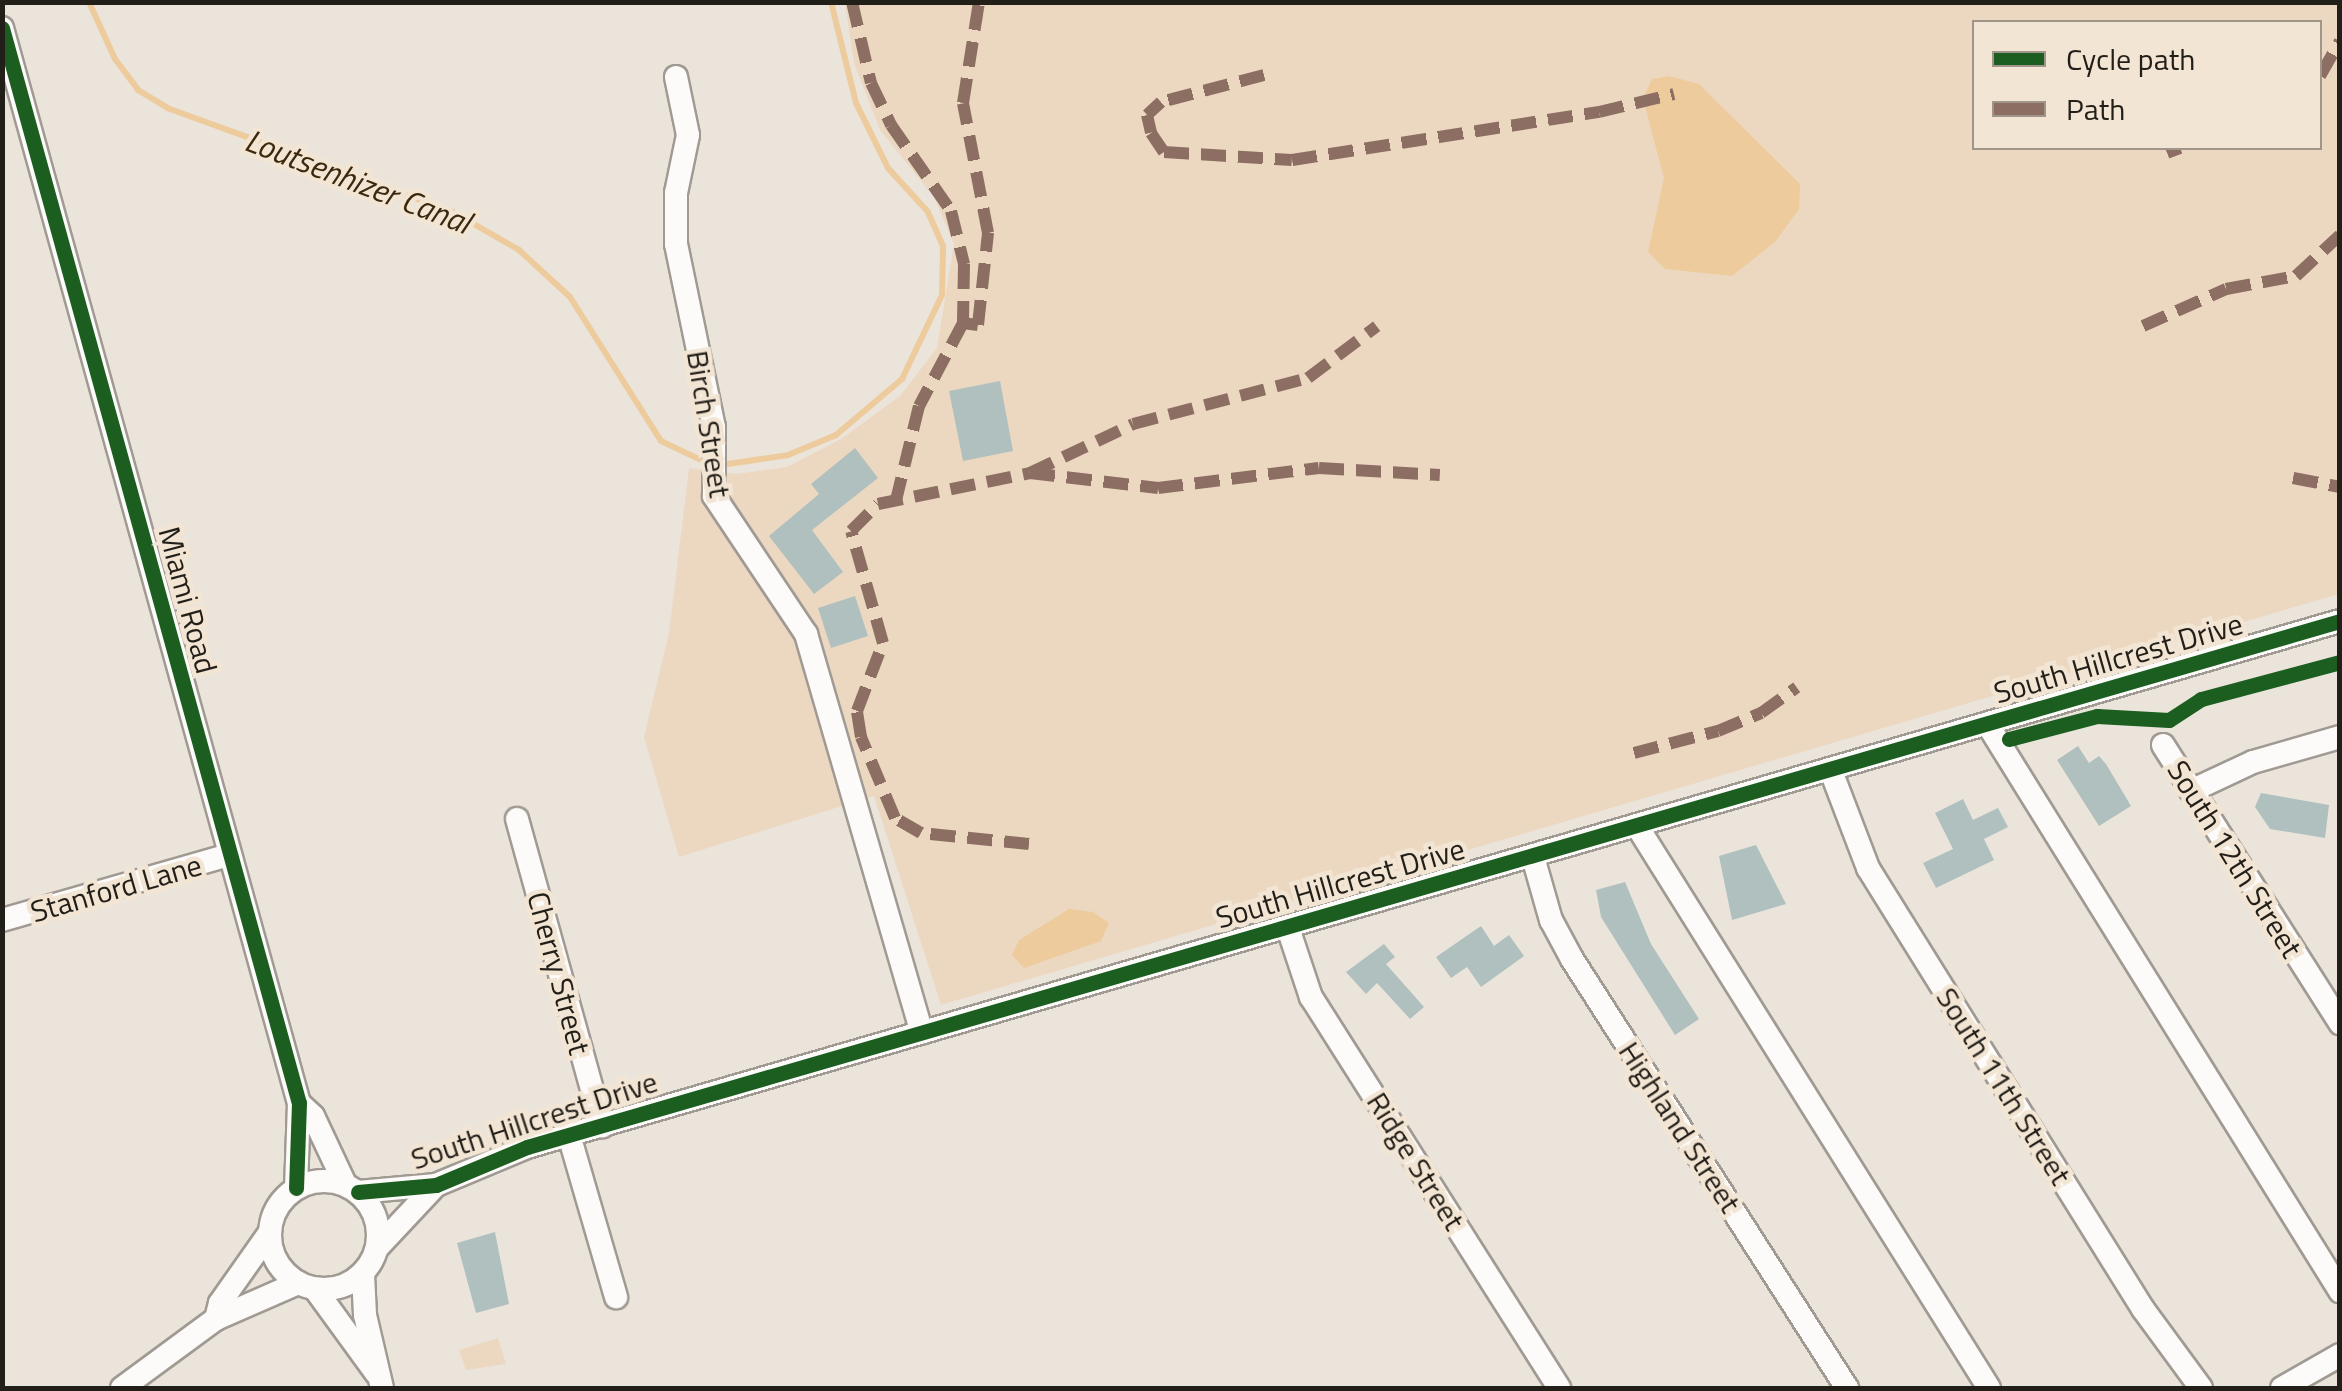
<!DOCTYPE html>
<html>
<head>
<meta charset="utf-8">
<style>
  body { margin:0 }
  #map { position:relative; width:2342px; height:1391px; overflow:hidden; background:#ebe4db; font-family:"Titillium Web",sans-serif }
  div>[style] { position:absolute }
  .green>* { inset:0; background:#ecd8c1 }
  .water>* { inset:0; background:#edcb9d }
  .stream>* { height:6px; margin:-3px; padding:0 3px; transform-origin:3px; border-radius:3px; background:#edcb9d }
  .building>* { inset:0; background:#b0c0be }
  .roads { filter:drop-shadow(2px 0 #a09a93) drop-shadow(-2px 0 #a09a93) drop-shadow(0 2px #a09a93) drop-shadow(0 -2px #a09a93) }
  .minor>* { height:22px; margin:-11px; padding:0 11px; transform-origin:11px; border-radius:11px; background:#fcfbfa }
  .minor>.ring { margin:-11px; padding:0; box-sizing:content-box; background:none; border:22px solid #fcfbfa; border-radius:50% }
  .quiet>* { height:12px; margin-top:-6px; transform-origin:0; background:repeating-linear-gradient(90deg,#8d6e63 0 25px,transparent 0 37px) }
  .cycleway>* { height:15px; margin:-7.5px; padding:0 7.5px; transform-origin:7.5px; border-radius:7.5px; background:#1b5e20 }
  span { translate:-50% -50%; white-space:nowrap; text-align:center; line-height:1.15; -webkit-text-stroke:9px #f2e5d4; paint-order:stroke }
  .street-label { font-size:30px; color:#221e18 }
  .water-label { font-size:32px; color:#3b280d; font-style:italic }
  .frame { position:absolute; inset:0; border:5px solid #221e18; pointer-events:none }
  .legend { position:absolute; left:1972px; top:20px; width:350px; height:130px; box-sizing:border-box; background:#f2e5d4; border:2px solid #9f9589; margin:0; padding:12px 18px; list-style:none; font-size:30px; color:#221e18 }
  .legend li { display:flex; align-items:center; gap:20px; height:50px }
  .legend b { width:50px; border:2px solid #9f9589 }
</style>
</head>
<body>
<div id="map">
  <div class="green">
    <i style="clip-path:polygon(evenodd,845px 3px,2339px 3px,2339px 594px,941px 1005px,874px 796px,679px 857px,644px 737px,669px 633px,689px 468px,736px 474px,787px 467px,841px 439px,900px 396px,937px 348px,954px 244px,934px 197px,880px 130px,854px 63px,845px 3px,1974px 22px,2320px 22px,2320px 148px,1974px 148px,1974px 22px)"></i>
    <i style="clip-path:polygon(498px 1338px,506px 1364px,466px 1370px,459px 1350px)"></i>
  </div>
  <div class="water">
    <i style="clip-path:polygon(1669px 76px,1699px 84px,1800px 184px,1799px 209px,1775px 242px,1732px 276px,1665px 269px,1648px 252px,1664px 178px,1643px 99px,1652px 79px)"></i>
    <i style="clip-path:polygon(1069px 909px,1093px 912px,1109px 923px,1101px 941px,1024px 968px,1012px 955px,1019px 940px)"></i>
  </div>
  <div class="stream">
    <i style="left:89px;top:2px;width:63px;rotate:65.5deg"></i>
    <i style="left:115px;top:59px;width:39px;rotate:53deg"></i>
    <i style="left:138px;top:90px;width:37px;rotate:31deg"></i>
    <i style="left:170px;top:109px;width:301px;rotate:20deg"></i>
    <i style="left:453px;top:212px;width:76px;rotate:29.9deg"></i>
    <i style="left:519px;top:250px;width:69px;rotate:42.7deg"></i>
    <i style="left:570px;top:297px;width:170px;rotate:57.7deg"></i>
    <i style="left:661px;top:441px;width:44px;rotate:25.4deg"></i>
    <i style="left:728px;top:464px;width:61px;rotate:-8.5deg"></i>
    <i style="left:788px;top:455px;width:52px;rotate:-22.6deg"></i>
    <i style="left:836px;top:435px;width:87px;rotate:-40.3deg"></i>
    <i style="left:902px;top:379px;width:93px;rotate:-64.5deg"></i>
    <i style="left:942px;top:295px;width:49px;rotate:-88.8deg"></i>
    <i style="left:943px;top:246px;width:37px;rotate:-114deg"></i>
    <i style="left:928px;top:212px;width:59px;rotate:-132.3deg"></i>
    <i style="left:888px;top:168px;width:72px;rotate:-116.2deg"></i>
    <i style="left:856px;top:103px;width:104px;rotate:-103.9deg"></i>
  </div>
  <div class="building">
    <i style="clip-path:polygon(1000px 381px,1013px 451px,963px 461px,949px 391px)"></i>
    <i style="clip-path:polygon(855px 448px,878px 478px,812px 530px,843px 572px,814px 594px,769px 536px,819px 494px,811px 484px)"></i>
    <i style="clip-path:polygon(855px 596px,868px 636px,831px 648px,818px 608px)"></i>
    <i style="clip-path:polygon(2078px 746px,2089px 763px,2099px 756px,2106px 764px,2131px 806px,2099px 826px,2057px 760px)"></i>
    <i style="clip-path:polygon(2261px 793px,2329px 805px,2325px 838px,2270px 829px,2255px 807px)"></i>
    <i style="clip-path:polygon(1963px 799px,1973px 820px,1998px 808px,2008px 827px,1984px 839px,1994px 860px,1936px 888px,1923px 863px,1953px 849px,1935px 813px)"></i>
    <i style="clip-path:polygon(1756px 845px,1786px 904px,1732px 920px,1719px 856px)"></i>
    <i style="clip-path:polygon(1625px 882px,1651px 944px,1699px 1019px,1675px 1035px,1601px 917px,1596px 890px)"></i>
    <i style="clip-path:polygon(1481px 926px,1494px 946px,1509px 935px,1524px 956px,1481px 987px,1467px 967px,1451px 978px,1436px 957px)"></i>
    <i style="clip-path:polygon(1384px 944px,1395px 957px,1386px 964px,1424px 1007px,1410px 1019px,1377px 983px,1366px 994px,1346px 972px)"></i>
    <i style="clip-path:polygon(495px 1232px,509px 1304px,476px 1313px,457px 1243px)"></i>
  </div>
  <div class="roads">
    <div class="minor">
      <i style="left:2px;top:28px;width:1115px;rotate:74.56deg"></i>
      <i style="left:299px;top:1103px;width:85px;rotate:92deg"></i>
      <i style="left:676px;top:77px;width:59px;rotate:78.3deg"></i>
      <i style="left:688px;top:135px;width:59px;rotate:101.7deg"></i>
      <i style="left:676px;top:193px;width:51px;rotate:90deg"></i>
      <i style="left:676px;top:244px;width:187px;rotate:78.3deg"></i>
      <i style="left:714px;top:427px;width:69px;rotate:90deg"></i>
      <i style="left:714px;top:496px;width:166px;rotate:56.3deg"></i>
      <i style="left:806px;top:634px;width:415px;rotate:73.8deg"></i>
      <i style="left:1988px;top:725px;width:667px;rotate:58.12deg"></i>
      <i style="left:2163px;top:745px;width:330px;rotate:57.5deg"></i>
      <i style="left:1831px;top:771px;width:104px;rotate:69.1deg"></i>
      <i style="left:1868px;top:868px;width:520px;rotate:58.05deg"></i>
      <i style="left:2143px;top:1309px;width:98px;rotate:53.7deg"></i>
      <i style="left:2191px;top:791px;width:68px;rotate:-25.1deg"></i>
      <i style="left:2253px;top:762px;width:91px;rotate:-16deg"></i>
      <i style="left:517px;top:819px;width:319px;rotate:74.5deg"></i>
      <i style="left:1637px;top:826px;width:663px;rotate:57.94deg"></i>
      <i style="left:1533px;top:857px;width:66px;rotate:74.1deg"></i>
      <i style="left:1551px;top:920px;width:44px;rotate:61.7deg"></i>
      <i style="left:1572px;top:959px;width:510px;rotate:57.34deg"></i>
      <i style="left:2px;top:920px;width:236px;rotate:-16deg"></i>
      <i style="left:1288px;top:928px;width:73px;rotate:71.6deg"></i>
      <i style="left:1311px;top:997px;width:463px;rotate:57.6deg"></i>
      <i style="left:299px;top:1103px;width:19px;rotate:43deg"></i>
      <i style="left:313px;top:1116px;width:75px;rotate:64.8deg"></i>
      <i style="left:569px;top:1135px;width:169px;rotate:73.8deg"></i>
      <i class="ring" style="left:270px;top:1181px;width:86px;height:86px"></i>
      <i style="left:358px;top:1192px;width:78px;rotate:-5.1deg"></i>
      <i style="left:436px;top:1185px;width:99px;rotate:-22.7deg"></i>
      <i style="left:527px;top:1147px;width:1888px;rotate:-16.18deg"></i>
      <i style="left:377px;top:1248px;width:86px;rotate:-46.9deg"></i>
      <i style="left:363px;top:1274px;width:41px;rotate:87.2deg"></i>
      <i style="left:365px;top:1315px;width:75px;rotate:76.9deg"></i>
      <i style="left:315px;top:1289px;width:104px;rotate:54deg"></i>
      <i style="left:216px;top:1319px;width:16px;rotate:-76deg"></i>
      <i style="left:220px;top:1303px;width:87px;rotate:-54.8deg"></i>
      <i style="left:122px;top:1388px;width:117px;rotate:-36.3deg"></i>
      <i style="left:216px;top:1319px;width:90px;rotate:-23.7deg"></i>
      <i style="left:2282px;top:1388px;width:67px;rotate:-29.6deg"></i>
    </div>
  </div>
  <div class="quiet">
    <i style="left:852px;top:2px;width:83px;rotate:76.8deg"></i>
    <i style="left:871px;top:83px;width:47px;rotate:64.5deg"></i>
    <i style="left:891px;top:125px;width:105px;rotate:55.1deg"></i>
    <i style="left:951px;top:211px;width:55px;rotate:76.2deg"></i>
    <i style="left:964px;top:264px;width:59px;rotate:91deg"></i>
    <i style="left:963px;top:323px;width:94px;rotate:117.9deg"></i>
    <i style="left:919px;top:406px;width:97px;rotate:103.7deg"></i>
    <i style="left:1264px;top:75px;width:106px;rotate:165.3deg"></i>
    <i style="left:1161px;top:102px;width:19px;rotate:137deg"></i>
    <i style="left:1147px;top:115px;width:18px;rotate:77deg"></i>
    <i style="left:1151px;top:133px;width:23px;rotate:56deg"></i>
    <i style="left:1164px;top:152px;width:128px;rotate:3.6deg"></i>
    <i style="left:1292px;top:160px;width:311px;rotate:-8.9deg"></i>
    <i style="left:1599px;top:112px;width:77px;rotate:-13.5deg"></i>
    <i style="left:2320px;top:76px;width:40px;rotate:-60.3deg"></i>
    <i style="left:2167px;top:153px;width:14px;rotate:-21deg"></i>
    <i style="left:963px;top:323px;width:15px;rotate:8deg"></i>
    <i style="left:978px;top:325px;width:93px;rotate:-83.8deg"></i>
    <i style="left:988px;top:233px;width:132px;rotate:-100.9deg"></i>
    <i style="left:963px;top:103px;width:102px;rotate:-81deg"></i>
    <i style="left:2143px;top:326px;width:91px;rotate:-24deg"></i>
    <i style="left:2226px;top:289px;width:71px;rotate:-10.5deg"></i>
    <i style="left:2296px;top:276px;width:60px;rotate:-43deg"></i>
    <i style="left:1030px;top:473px;width:129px;rotate:6.7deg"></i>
    <i style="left:1158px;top:488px;width:162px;rotate:-7.1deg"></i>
    <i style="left:1319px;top:468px;width:121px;rotate:3.3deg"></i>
    <i style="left:2293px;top:478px;width:48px;rotate:10.8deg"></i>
    <i style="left:1634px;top:753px;width:87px;rotate:-14.7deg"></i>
    <i style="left:1718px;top:731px;width:47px;rotate:-22.7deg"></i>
    <i style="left:1761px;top:713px;width:44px;rotate:-35.8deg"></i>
    <i style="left:1029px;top:844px;width:109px;rotate:-174.2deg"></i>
    <i style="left:921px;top:833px;width:30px;rotate:-150deg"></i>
    <i style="left:895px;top:818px;width:88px;rotate:-112.8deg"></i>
    <i style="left:861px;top:737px;width:26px;rotate:-99deg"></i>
    <i style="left:857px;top:711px;width:73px;rotate:-69.1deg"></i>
    <i style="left:883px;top:643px;width:116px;rotate:-105.9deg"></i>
    <i style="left:851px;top:531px;width:38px;rotate:-45deg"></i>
    <i style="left:878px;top:504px;width:155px;rotate:-11.5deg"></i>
    <i style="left:1030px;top:473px;width:114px;rotate:-25.4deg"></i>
    <i style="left:1133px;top:424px;width:181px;rotate:-14.7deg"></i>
    <i style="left:1308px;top:378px;width:86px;rotate:-37deg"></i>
  </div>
  <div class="cycleway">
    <i style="left:2px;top:28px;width:1115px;rotate:74.56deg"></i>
    <i style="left:299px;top:1103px;width:85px;rotate:92deg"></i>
    <i style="left:2009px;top:739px;width:91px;rotate:-14.6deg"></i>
    <i style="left:2097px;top:716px;width:72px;rotate:3.2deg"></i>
    <i style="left:2169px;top:720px;width:38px;rotate:-33deg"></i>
    <i style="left:2201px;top:699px;width:144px;rotate:-14.9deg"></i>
    <i style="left:358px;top:1192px;width:78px;rotate:-5.1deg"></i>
    <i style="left:436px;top:1185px;width:99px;rotate:-22.7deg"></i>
    <i style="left:527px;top:1147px;width:1888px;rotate:-16.18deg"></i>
  </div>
  <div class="street-label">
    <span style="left:709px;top:424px;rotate:81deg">Birch Street</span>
    <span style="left:188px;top:600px;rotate:75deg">Miami Road</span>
    <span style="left:2118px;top:658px;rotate:-16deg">South Hillcrest Drive</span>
    <span style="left:2235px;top:859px;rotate:58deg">South 12th Street</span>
    <span style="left:1340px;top:883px;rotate:-16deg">South Hillcrest Drive</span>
    <span style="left:116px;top:888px;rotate:-16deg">Stanford Lane</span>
    <span style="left:559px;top:973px;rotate:75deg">Cherry Street</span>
    <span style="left:2004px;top:1086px;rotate:58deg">South 11th Street</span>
    <span style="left:534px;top:1120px;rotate:-18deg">South Hillcrest Drive</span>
    <span style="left:1680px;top:1127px;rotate:57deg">Highland Street</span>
    <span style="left:1416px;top:1161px;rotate:58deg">Ridge Street</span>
  </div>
  <div class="water-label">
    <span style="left:358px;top:181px;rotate:21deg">Loutsenhizer Canal</span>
  </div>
  <div class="frame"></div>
  <ul class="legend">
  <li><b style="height:12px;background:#1b5e20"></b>Cycle path</li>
  <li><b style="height:12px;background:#8d6e63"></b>Path</li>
  </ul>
</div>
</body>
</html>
